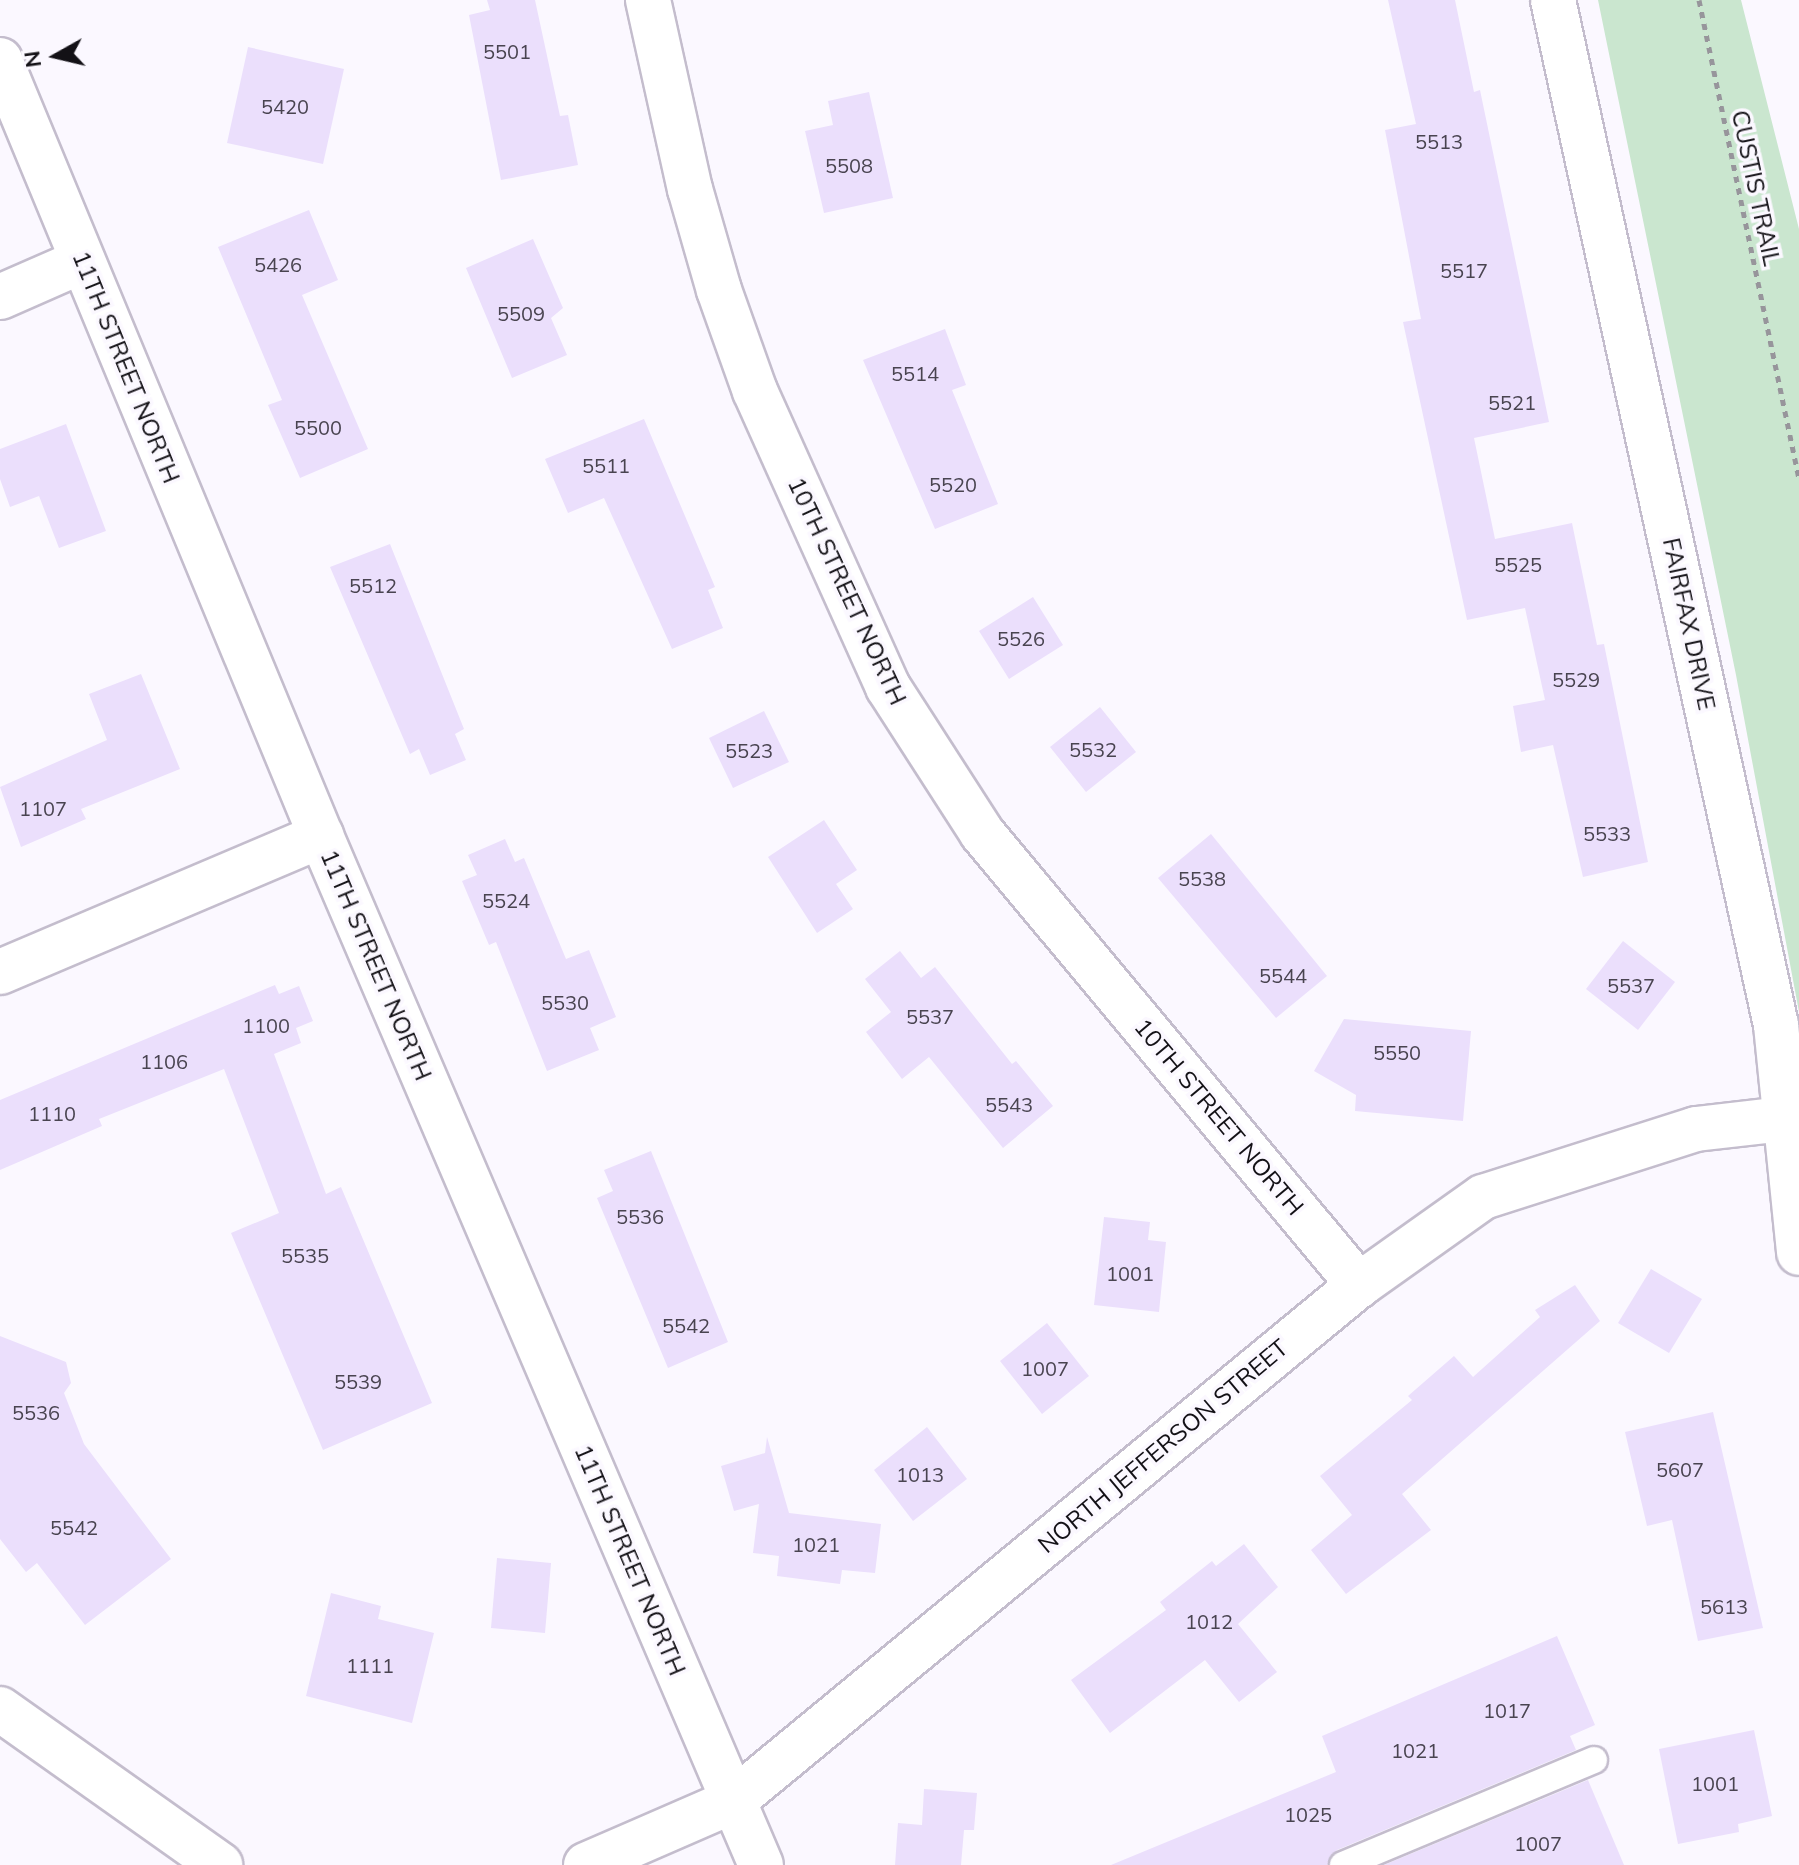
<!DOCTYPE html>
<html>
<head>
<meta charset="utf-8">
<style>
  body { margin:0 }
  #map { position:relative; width:1799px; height:1865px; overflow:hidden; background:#fbf8ff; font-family:Mulish,sans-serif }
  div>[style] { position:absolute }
  .green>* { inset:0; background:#cae6cf }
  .building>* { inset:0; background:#ebdffc }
  .path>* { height:5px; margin-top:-2.5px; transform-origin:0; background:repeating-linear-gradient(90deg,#97959b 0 6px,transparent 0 12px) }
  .roads { filter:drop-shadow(2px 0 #c4bdcd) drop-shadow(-2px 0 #c4bdcd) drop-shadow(0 2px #c4bdcd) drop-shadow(0 -2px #c4bdcd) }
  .service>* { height:26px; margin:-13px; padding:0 13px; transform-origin:13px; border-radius:13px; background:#fff }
  .minor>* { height:44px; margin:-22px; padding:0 22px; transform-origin:22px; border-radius:22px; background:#fff }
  span { translate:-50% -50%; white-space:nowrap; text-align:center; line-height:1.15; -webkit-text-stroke:7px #fbf8ff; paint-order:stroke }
  .number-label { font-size:20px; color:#494450 }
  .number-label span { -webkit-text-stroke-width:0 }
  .street-label { font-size:24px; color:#131116 }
  .north { position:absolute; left:16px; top:16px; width:80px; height:80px; -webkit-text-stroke:6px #fbf8ff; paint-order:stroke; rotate:262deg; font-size:22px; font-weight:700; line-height:32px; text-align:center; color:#131116 }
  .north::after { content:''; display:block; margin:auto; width:28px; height:36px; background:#131116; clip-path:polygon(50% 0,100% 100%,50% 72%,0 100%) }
</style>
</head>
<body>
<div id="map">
  <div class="green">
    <i style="clip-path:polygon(1598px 0,1741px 0,1799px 229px,1799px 1012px,1736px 675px)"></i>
  </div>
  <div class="building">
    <i style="clip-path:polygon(487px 0,535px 0,560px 116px,568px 115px,578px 165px,501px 180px,469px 15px,490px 10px)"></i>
    <i style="clip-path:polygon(1388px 0,1455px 0,1474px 92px,1480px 90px,1549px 422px,1474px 438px,1495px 539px,1572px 523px,1597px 645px,1604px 644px,1648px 862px,1583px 877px,1553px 745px,1521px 752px,1513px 706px,1545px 700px,1525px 608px,1467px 620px,1403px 322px,1421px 319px,1385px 130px,1416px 124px)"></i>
    <i style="clip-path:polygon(248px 47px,344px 69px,323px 164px,227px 143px)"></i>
    <i style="clip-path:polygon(869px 92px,893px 198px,824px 213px,805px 131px,833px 125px,828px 101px)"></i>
    <i style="clip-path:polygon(309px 210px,338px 280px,302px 295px,368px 449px,300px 478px,268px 405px,282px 400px,218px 247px)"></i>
    <i style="clip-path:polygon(533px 239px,563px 308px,551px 318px,567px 355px,512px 378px,466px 268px)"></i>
    <i style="clip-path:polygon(945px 329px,966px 385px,952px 390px,998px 504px,935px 529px,863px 360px)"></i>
    <i style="clip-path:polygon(644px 419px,715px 587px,708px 590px,723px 628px,672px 649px,604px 498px,568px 513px,545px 459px)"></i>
    <i style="clip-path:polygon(66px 424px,106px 531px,59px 548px,39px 496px,10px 507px,0 479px,0 449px)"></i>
    <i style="clip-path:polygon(390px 544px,464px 729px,455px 734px,466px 760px,430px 775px,419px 749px,410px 754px,330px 567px)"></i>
    <i style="clip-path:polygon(1033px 597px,1063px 645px,1009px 679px,979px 631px)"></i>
    <i style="clip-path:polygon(141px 674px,180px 769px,81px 809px,86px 819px,21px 847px,0 787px,107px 740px,89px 694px)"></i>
    <i style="clip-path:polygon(1100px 707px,1136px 752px,1086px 792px,1050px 747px)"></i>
    <i style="clip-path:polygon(764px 711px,789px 762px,733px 788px,709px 738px)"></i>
    <i style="clip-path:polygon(824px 820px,857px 870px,836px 884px,853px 909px,817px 933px,768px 857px)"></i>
    <i style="clip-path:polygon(1211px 834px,1327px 976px,1276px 1018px,1158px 878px)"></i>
    <i style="clip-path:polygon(505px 839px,515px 862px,524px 858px,566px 959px,589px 950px,616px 1017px,590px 1028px,599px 1050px,547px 1071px,496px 942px,489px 945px,462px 881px,477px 875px,468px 855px)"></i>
    <i style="clip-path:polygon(1623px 941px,1675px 982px,1638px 1030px,1586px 989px)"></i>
    <i style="clip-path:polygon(900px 951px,921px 978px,935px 967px,1012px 1064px,1016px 1061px,1053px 1106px,1003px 1148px,929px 1057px,902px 1079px,866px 1032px,891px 1012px,865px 979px)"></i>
    <i style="clip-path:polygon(275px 985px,279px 994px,299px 986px,313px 1021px,296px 1028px,301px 1043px,274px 1054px,326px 1194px,341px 1187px,432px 1403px,323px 1450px,231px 1233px,279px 1213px,224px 1069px,99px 1119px,102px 1126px,0 1170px,0 1100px)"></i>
    <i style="clip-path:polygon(1344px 1019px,1471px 1031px,1463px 1121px,1355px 1111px,1356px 1095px,1314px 1071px)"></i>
    <i style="clip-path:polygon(651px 1151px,728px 1342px,668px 1368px,597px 1198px,613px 1191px,604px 1170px)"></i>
    <i style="clip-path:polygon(1104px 1217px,1150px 1222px,1148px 1240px,1166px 1242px,1159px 1312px,1094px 1305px)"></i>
    <i style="clip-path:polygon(1651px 1269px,1702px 1299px,1669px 1353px,1618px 1323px)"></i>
    <i style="clip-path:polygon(1575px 1285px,1600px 1321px,1402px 1494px,1431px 1530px,1346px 1594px,1311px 1550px,1352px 1515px,1320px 1476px,1412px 1400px,1408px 1396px,1454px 1356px,1473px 1377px,1540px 1317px,1535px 1310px)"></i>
    <i style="clip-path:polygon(1047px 1323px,1089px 1376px,1042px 1414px,1000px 1361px)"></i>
    <i style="clip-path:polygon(0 1336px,66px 1362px,71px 1383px,64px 1393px,84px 1444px,171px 1559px,85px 1625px,37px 1563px,26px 1572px,0 1539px)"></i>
    <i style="clip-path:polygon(1713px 1412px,1763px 1628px,1698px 1641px,1672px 1520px,1647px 1526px,1625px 1432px)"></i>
    <i style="clip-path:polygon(927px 1427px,967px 1479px,913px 1521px,874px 1470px)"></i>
    <i style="clip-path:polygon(767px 1437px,789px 1513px,881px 1524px,875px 1573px,842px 1570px,840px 1584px,777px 1576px,779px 1556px,753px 1553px,759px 1504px,734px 1511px,721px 1466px,765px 1453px)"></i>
    <i style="clip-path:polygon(1244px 1544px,1278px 1587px,1238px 1624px,1277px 1672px,1239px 1702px,1205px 1660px,1110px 1733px,1071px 1680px,1166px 1610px,1160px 1602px,1212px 1561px,1216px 1566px)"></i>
    <i style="clip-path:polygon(497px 1558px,551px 1563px,545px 1633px,491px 1628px)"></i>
    <i style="clip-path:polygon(331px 1593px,381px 1606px,378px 1619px,434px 1633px,412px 1723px,306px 1696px)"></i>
    <i style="clip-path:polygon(1557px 1636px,1595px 1725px,1570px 1736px,1576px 1750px,1337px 1850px,1327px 1865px,1111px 1865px,1336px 1772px,1322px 1736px)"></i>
    <i style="clip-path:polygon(1754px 1730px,1772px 1816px,1738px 1824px,1739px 1832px,1678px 1844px,1659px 1749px)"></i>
    <i style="clip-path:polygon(1588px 1780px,1624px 1865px,1384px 1865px)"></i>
    <i style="clip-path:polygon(924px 1789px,977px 1793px,974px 1830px,964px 1830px,961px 1865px,895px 1865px,898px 1823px,922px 1825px)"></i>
  </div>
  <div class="path">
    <i style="left:1699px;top:0;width:487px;rotate:78.2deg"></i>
  </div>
  <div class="roads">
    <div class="service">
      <i style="left:1343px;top:1865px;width:272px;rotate:-22.7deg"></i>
    </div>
    <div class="minor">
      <i style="left:648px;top:0;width:194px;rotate:77.5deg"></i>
      <i style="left:690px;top:189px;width:105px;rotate:74deg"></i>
      <i style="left:719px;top:290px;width:107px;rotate:70.4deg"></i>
      <i style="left:755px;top:391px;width:325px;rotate:65.8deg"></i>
      <i style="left:888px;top:687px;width:174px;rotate:57.2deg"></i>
      <i style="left:982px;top:833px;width:589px;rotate:50.17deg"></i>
      <i style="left:1553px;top:0;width:1049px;rotate:77.73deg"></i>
      <i style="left:1776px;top:1025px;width:229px;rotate:84.2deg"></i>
      <i style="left:0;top:60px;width:840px;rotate:67.53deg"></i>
      <i style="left:321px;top:836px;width:1119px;rotate:66.85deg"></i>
      <i style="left:0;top:297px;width:90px;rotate:-23.7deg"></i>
      <i style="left:0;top:972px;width:349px;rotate:-23deg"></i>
      <i style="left:0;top:1709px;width:270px;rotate:35.3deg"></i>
      <i style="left:586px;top:1865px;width:160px;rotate:-23.5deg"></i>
      <i style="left:733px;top:1801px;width:811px;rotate:-39.5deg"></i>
      <i style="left:1359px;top:1285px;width:152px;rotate:-35.4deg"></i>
      <i style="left:1483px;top:1197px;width:224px;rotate:-17.7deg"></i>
      <i style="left:1696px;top:1129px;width:89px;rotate:-6.5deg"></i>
    </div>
  </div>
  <div class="number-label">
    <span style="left:507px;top:51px">5501</span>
    <span style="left:285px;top:106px">5420</span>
    <span style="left:1439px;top:141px">5513</span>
    <span style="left:849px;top:165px">5508</span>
    <span style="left:278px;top:264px">5426</span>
    <span style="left:1464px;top:270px">5517</span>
    <span style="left:521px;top:313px">5509</span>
    <span style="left:915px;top:373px">5514</span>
    <span style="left:1512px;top:402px">5521</span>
    <span style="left:318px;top:427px">5500</span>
    <span style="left:606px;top:465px">5511</span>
    <span style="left:953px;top:484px">5520</span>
    <span style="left:1518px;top:564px">5525</span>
    <span style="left:373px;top:585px">5512</span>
    <span style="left:1021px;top:638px">5526</span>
    <span style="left:1576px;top:679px">5529</span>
    <span style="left:1093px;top:749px">5532</span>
    <span style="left:749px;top:750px">5523</span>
    <span style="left:43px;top:808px">1107</span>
    <span style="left:1607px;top:833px">5533</span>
    <span style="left:1202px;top:878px">5538</span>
    <span style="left:506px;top:900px">5524</span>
    <span style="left:1283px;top:975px">5544</span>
    <span style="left:1631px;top:985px">5537</span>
    <span style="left:565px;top:1002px">5530</span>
    <span style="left:930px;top:1016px">5537</span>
    <span style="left:266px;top:1025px">1100</span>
    <span style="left:1397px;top:1052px">5550</span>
    <span style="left:164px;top:1061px">1106</span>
    <span style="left:1009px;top:1104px">5543</span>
    <span style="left:52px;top:1113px">1110</span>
    <span style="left:640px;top:1216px">5536</span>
    <span style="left:305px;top:1255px">5535</span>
    <span style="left:1130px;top:1273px">1001</span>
    <span style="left:686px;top:1325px">5542</span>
    <span style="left:1045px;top:1368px">1007</span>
    <span style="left:358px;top:1381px">5539</span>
    <span style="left:36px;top:1412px">5536</span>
    <span style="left:1680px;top:1469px">5607</span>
    <span style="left:920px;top:1474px">1013</span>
    <span style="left:74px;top:1527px">5542</span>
    <span style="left:816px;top:1544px">1021</span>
    <span style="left:1724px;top:1606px">5613</span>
    <span style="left:1209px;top:1621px">1012</span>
    <span style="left:370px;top:1665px">1111</span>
    <span style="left:1507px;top:1710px">1017</span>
    <span style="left:1415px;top:1750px">1021</span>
    <span style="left:1715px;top:1783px">1001</span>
    <span style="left:1308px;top:1814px">1025</span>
    <span style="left:1538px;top:1843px">1007</span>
  </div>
  <div class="street-label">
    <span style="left:1756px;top:188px;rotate:78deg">CUSTIS TRAIL</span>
    <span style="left:126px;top:367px;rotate:68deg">11TH STREET NORTH</span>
    <span style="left:847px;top:591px;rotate:65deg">10TH STREET NORTH</span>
    <span style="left:1689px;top:624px;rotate:78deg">FAIRFAX DRIVE</span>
    <span style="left:376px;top:965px;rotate:67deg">11TH STREET NORTH</span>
    <span style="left:1219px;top:1117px;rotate:50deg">10TH STREET NORTH</span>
    <span style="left:1163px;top:1446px;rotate:-40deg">NORTH JEFFERSON STREET</span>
    <span style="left:630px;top:1560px;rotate:67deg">11TH STREET NORTH</span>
  </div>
  <div class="north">N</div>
</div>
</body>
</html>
